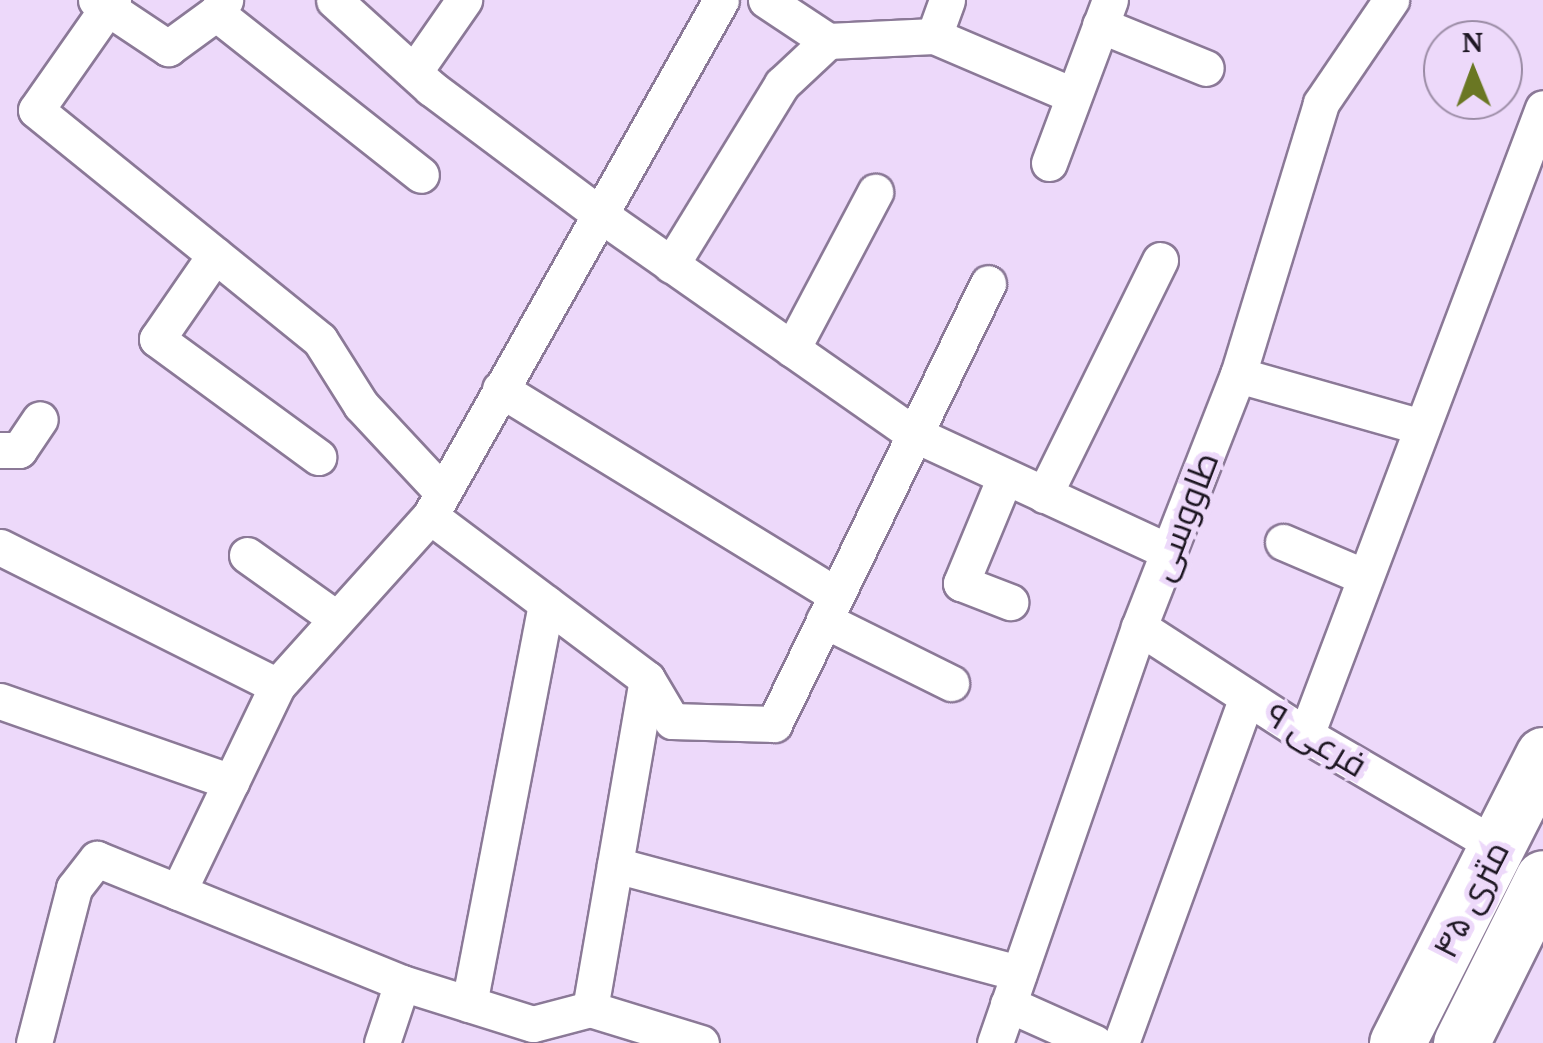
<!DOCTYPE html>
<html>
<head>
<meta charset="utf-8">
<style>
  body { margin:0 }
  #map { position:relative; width:1543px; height:1043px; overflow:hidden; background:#edd9fa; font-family:"PT Serif",Cairo,serif }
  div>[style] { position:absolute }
  .roads { filter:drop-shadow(2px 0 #8b7997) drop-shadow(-2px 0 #8b7997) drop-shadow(0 2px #8b7997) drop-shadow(0 -2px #8b7997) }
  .street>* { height:35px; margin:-17.5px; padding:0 17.5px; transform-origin:17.5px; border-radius:17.5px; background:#fff }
  .primary>* { height:55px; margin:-27.5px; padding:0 27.5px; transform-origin:27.5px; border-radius:27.5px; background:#fff }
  span { translate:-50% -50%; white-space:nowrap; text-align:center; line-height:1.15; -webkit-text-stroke:10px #edd9fa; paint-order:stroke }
  .street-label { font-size:35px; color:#1e1723 }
  .north { position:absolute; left:1423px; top:20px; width:100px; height:100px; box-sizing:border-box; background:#edd9fa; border:2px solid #9a8ba4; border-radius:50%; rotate:359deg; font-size:28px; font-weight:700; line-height:40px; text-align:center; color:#1e1723 }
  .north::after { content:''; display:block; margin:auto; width:35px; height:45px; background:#6a7723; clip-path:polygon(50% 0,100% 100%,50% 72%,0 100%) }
</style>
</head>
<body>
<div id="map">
  <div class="roads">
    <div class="street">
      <i style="left:96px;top:0;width:87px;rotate:33.7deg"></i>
      <i style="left:168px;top:48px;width:59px;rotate:-36.1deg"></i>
      <i style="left:216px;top:13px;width:16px;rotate:-55deg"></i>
      <i style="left:113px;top:0;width:134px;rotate:125deg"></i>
      <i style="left:36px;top:110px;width:365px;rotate:39deg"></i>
      <i style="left:320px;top:340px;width:77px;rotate:57.8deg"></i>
      <i style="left:361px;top:405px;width:120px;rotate:47deg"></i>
      <i style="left:334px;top:0;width:131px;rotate:42.2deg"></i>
      <i style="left:431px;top:88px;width:209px;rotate:36.8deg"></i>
      <i style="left:598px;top:213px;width:386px;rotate:35deg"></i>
      <i style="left:914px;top:434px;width:281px;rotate:24.8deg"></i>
      <i style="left:766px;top:0;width:74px;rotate:33.5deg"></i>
      <i style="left:828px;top:41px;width:106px;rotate:-2.7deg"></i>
      <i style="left:934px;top:36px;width:150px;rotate:23.1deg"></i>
      <i style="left:216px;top:13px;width:261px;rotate:38.3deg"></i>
      <i style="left:1100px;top:25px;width:114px;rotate:22.1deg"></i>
      <i style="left:934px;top:36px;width:38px;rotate:-70deg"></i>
      <i style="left:414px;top:72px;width:88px;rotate:-55.2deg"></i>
      <i style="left:1049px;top:163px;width:174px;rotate:-69.5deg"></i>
      <i style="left:215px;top:255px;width:102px;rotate:124.6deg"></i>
      <i style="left:157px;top:339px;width:200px;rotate:36.2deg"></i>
      <i style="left:671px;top:265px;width:212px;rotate:-58.5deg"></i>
      <i style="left:782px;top:84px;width:63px;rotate:-43.1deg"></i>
      <i style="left:792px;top:349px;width:178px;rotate:-62.1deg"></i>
      <i style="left:1238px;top:375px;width:191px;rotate:15.8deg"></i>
      <i style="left:500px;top:389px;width:394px;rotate:31.5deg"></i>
      <i style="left:0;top:450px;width:19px"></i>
      <i style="left:19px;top:450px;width:37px;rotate:-56deg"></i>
      <i style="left:1005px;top:477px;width:115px;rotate:112.5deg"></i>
      <i style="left:961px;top:583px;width:53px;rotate:21.2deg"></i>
      <i style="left:1044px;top:495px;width:262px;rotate:-63.7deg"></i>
      <i style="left:430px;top:516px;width:271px;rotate:36.9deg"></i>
      <i style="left:647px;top:679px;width:335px;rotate:99.8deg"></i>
      <i style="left:1283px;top:542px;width:89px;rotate:23.1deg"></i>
      <i style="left:0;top:547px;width:310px;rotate:26.6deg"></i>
      <i style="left:247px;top:555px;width:110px;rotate:35.4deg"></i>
      <i style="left:824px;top:620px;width:142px;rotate:26.4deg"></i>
      <i style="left:1139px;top:627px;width:199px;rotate:32.9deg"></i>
      <i style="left:1306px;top:735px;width:221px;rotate:30.2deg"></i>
      <i style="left:647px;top:679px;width:49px;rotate:59.2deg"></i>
      <i style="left:672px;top:721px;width:102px;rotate:1.7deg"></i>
      <i style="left:774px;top:724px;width:490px;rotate:-64.1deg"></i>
      <i style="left:0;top:701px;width:245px;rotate:19.3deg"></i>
      <i style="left:1306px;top:735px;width:670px;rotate:-69.29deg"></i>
      <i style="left:615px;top:865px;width:418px;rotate:15deg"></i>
      <i style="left:178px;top:892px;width:229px;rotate:-64.3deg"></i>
      <i style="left:277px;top:686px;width:229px;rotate:-48deg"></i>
      <i style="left:430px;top:516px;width:592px;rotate:-60.58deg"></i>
      <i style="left:469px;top:1004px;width:408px;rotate:-79.1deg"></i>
      <i style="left:1008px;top:1004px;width:95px;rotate:24.1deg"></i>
      <i style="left:34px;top:1043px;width:160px;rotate:-75.5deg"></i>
      <i style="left:74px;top:888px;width:37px;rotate:-52deg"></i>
      <i style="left:97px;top:859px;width:329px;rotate:22.1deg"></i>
      <i style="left:402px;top:983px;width:137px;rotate:17.4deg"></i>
      <i style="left:533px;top:1024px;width:59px;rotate:-14.7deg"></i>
      <i style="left:590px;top:1009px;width:116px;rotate:17deg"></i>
      <i style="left:382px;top:1043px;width:63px;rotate:-71.6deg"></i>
      <i style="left:995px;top:1043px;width:440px;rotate:-70.9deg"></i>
      <i style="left:1139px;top:627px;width:271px;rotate:-68.6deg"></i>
      <i style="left:1238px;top:375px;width:284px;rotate:-73deg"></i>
      <i style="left:1321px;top:103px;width:125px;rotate:-55.8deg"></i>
      <i style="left:1121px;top:1043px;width:368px;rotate:-70deg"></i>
    </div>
    <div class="primary">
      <i style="left:1397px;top:1043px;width:323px;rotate:-63.1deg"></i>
      <i style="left:1461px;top:1043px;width:184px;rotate:-63.6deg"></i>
    </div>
  </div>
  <div class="street-label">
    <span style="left:1183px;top:516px;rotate:-69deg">طاووسی</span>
    <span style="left:1317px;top:739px;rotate:31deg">فرعی ۹</span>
    <span style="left:1470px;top:899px;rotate:-63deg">۴۵ متری</span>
  </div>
  <div class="north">N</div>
</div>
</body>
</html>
